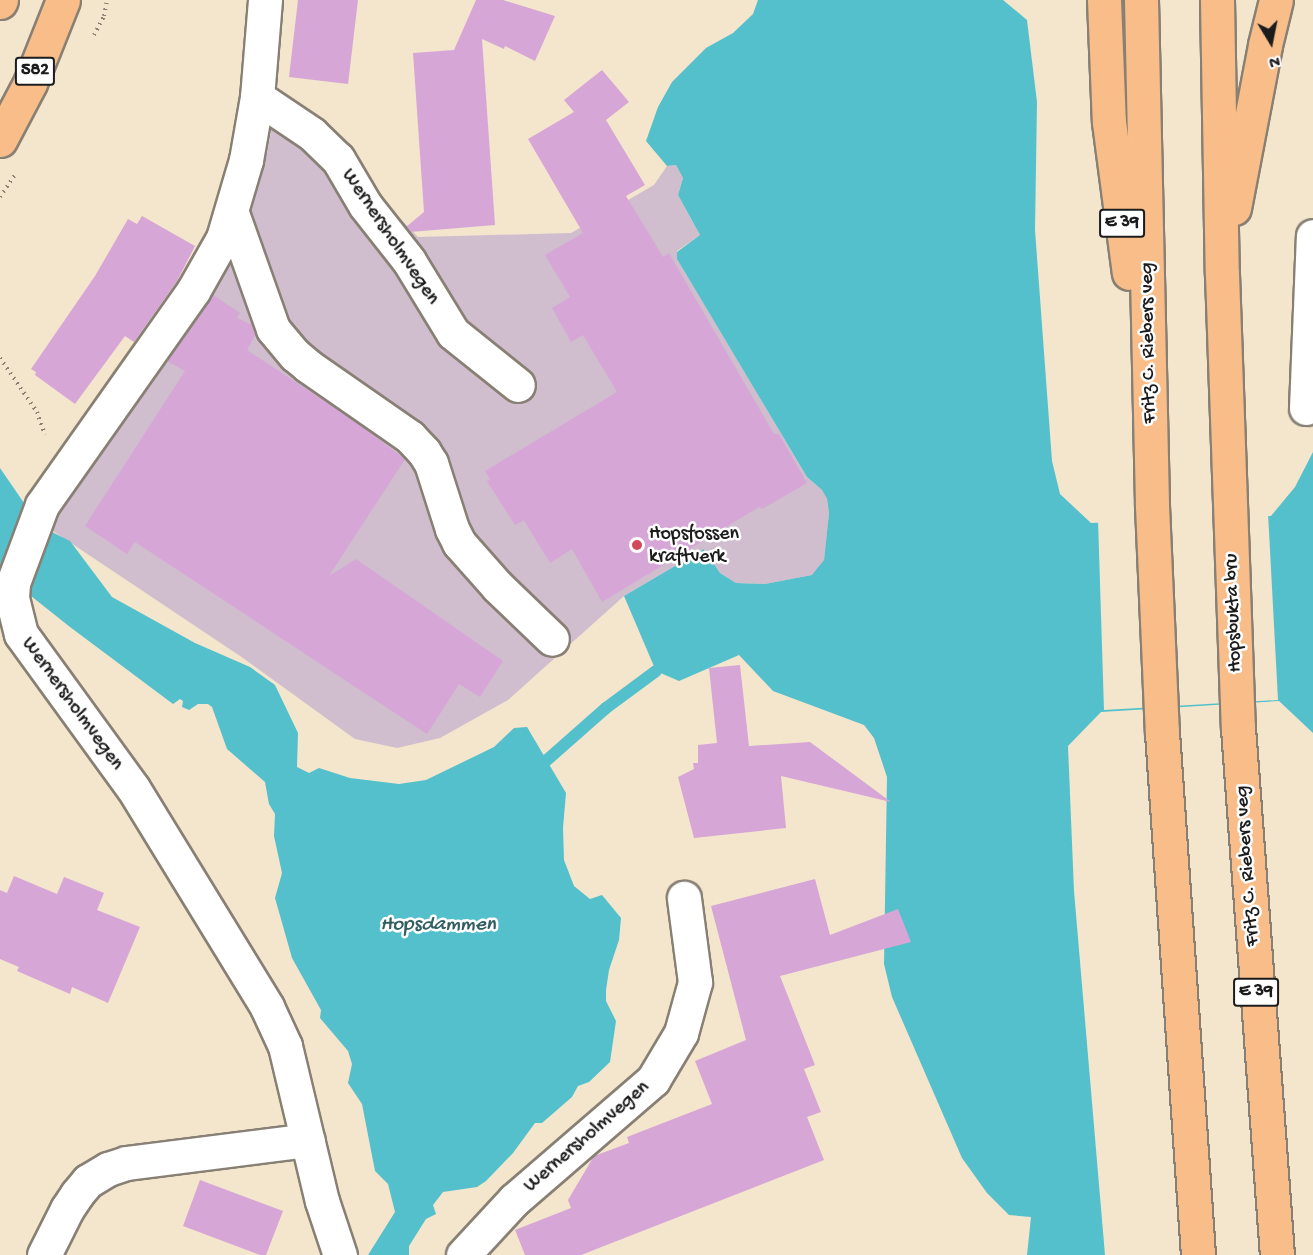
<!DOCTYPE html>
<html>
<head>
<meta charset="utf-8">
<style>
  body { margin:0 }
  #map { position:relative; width:1313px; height:1255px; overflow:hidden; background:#f4e5cd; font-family:"Gochi Hand",sans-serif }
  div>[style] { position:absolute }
  .industrial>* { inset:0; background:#d0bdce }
  .water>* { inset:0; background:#53c0cc }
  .pier>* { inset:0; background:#f4e5cd }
  .stream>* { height:12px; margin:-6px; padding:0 6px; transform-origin:6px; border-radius:6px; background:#53c0cc }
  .building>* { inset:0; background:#d6a6d6 }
  .path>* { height:4px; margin-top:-2px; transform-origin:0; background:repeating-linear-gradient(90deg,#888074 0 1.5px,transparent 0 6px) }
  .roads { filter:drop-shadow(2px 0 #888074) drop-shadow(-2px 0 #888074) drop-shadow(0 2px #888074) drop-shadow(0 -2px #888074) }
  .minor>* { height:33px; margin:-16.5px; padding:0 16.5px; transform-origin:16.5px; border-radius:16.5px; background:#fff }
  .major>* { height:33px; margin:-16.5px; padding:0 16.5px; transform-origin:16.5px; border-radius:16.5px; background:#f8bd89 }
  .highway>* { height:33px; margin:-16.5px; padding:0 16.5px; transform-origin:16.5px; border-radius:16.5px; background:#f8bd89 }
  .dots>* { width:16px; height:16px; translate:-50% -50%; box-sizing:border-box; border:3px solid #fff; border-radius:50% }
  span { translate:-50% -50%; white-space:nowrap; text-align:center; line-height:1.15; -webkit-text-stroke:5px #fff; paint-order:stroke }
  .shield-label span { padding:2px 4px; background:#fff; border:2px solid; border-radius:4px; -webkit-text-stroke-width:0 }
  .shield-label { font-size:18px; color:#1c1c1c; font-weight:700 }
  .street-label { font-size:20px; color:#1c1c1c }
  .poi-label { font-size:20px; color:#1c1c1c }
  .left { translate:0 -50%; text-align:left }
  .water-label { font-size:21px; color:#325e62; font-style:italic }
  .north { position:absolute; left:1241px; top:12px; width:60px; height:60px; -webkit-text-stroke:4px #fff; paint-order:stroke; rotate:170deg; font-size:16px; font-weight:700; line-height:24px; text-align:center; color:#1c1c1c }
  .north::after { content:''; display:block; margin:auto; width:21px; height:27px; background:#1c1c1c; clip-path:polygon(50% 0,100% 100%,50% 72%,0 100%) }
</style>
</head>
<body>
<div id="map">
  <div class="industrial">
    <i style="clip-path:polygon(278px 92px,418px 237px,571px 233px,654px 185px,667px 166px,676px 165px,683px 178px,678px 195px,700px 235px,677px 251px,677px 259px,807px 477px,822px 490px,827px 499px,829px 513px,824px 560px,818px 571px,812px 575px,765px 584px,736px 583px,720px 573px,704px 549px,624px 596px,508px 700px,440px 738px,397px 748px,355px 739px,243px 658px,50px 529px,108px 406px,246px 203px,267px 154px)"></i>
  </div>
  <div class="water">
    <i style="clip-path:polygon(758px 0,1003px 0,1027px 20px,1037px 102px,1035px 230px,1052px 461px,1060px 494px,1091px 523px,1271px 516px,1295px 487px,1313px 452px,1313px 733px,1279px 701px,1101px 712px,1068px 746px,1074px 891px,1105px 1255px,1027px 1255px,1031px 1217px,1009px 1215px,987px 1193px,962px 1158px,892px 997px,884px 964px,887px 777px,874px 738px,864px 725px,773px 691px,739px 655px,679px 681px,656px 671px,624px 596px,704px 549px,720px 573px,736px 583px,765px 584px,812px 575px,824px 560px,829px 513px,827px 499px,822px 490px,807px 477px,677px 259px,677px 252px,700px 235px,678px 195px,683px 178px,676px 165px,667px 166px,646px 141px,658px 107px,672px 82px,706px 48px,733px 33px,753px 14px)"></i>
    <i style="clip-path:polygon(0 468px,24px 503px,50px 531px,70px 541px,112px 597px,195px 643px,250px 667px,275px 685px,298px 733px,297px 767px,309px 773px,319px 768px,350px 778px,399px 784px,426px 780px,494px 747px,514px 728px,527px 727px,566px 793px,563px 828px,564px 860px,574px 886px,590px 899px,602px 895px,621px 918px,619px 940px,609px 970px,606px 990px,606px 1001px,616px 1021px,610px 1062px,589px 1082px,578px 1086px,572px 1097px,542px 1123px,535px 1123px,513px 1153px,486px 1181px,477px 1187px,443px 1192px,433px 1205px,436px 1214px,426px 1219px,409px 1246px,409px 1255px,368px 1255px,395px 1212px,388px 1184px,375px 1171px,362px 1104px,348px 1083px,352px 1064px,348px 1051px,320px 1018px,321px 1010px,292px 958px,275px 898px,282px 873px,274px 836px,275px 814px,269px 804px,265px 782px,227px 749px,212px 707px,208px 704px,198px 704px,189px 710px,182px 707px,183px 701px,180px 699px,173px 704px,70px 627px,26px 592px,0 565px)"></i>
  </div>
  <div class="pier">
    <i style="clip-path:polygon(1268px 513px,1278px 700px,1104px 710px,1098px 520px)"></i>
  </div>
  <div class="stream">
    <i style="left:547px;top:760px;width:79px;rotate:-41.4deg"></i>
    <i style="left:606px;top:708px;width:62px;rotate:-36.5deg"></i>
  </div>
  <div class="building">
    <i style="clip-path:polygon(298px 0,358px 0,348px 84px,289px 77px)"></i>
    <i style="clip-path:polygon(476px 0,503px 0,555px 16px,535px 61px,505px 46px,504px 49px,482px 39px,495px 225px,410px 232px,406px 227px,424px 212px,413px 53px,454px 50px)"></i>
    <i style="clip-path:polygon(602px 70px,629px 102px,606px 120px,645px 185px,626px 196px,663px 257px,669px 253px,774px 434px,779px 434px,807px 483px,762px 509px,759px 507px,602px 602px,572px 549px,550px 563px,524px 520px,515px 525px,487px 481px,490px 479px,485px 471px,617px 392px,583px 335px,571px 342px,552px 308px,570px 297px,545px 255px,583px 233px,528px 139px,574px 112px,564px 100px)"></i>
    <i style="clip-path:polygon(142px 216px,195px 246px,177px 281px,134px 342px,125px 336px,75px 404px,35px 375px,36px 372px,31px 369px,95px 276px,128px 219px,137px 224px)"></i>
    <i style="clip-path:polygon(213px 295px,240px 313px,237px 318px,252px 325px,255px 335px,247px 350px,353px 420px,405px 459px,329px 576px,356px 559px,503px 661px,480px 697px,459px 684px,427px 734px,135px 542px,127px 554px,85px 526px,185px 371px,167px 361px)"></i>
    <i style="clip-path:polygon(740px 665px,749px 746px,810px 742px,891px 802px,781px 776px,786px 828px,694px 838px,678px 777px,694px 769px,693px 763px,698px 763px,698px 745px,717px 743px,709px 668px)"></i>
    <i style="clip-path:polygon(14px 876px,57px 894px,64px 877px,104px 893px,97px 910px,140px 927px,108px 1003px,72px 987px,70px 994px,17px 971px,19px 967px,0 959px,0 890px,7px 893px)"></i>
    <i style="clip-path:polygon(815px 879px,830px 935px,898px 909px,911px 942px,780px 976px,815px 1065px,804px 1069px,821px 1112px,807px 1117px,824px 1160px,581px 1255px,525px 1255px,515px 1230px,571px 1208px,568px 1200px,594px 1156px,629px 1143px,627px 1137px,712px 1104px,695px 1061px,746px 1040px,711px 906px)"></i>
    <i style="clip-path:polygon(200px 1180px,283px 1211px,266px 1255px,260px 1255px,183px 1226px)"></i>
  </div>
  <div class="path">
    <i style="left:94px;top:35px;width:21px;rotate:-62deg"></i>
    <i style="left:104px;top:16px;width:16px;rotate:-79deg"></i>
    <i style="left:0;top:197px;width:27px;rotate:-56deg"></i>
    <i style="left:0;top:358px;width:65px;rotate:55.6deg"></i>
    <i style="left:37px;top:412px;width:24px;rotate:71deg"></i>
  </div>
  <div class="roads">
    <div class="minor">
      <i style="left:265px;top:0;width:97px;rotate:94.7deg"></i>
      <i style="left:257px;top:97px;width:64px;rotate:99.9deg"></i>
      <i style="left:246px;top:160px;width:81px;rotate:106.4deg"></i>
      <i style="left:223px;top:238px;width:61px;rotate:119.5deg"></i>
      <i style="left:193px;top:291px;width:262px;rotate:125.2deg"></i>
      <i style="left:42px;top:505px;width:83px;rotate:110.4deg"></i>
      <i style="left:13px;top:583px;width:15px;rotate:94deg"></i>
      <i style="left:12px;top:598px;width:37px;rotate:76deg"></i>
      <i style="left:21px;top:634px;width:190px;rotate:54deg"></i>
      <i style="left:133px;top:788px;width:257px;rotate:58.5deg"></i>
      <i style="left:267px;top:1007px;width:43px;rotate:65.2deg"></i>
      <i style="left:285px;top:1046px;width:159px;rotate:76.6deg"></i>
      <i style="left:322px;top:1201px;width:57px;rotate:71.6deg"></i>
      <i style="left:257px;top:97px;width:66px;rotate:33.9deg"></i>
      <i style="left:312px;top:134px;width:36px;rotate:44deg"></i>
      <i style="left:338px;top:159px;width:53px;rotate:59.6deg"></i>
      <i style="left:365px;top:205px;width:71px;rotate:51.8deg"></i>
      <i style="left:409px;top:261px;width:84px;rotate:58.6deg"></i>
      <i style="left:453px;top:333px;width:83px;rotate:38.7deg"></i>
      <i style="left:232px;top:213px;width:123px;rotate:70.5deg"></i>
      <i style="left:273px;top:329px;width:34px;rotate:50deg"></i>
      <i style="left:295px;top:355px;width:17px;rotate:40deg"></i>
      <i style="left:308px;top:366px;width:124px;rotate:34.8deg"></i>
      <i style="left:410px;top:437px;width:21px;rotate:47deg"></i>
      <i style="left:424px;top:452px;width:13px;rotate:58deg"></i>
      <i style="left:431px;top:463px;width:69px;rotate:72.3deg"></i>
      <i style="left:452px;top:529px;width:16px;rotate:63deg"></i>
      <i style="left:459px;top:543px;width:57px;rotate:48.5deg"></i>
      <i style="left:497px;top:586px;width:76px;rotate:43.9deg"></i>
      <i style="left:1306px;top:408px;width:172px;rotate:-87.7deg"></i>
      <i style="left:44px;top:1255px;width:51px;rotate:-63.4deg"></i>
      <i style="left:67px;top:1209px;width:18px;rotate:-56deg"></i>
      <i style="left:77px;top:1194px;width:17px;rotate:-50deg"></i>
      <i style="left:88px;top:1181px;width:23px;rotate:-31deg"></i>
      <i style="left:108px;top:1169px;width:19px;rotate:-18deg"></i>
      <i style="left:126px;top:1163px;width:183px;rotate:-7.2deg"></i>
      <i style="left:463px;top:1255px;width:75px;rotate:-47.2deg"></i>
      <i style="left:514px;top:1200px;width:184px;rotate:-40.8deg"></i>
      <i style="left:653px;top:1080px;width:55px;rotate:-59.2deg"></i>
      <i style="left:681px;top:1033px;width:53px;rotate:-74.6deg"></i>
      <i style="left:695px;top:982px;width:85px;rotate:-97.5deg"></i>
    </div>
    <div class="major">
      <i style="left:0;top:2px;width:2px;rotate:-63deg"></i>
      <i style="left:0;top:140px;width:64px;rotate:-62.2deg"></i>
      <i style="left:30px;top:83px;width:89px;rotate:-68.3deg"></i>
    </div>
    <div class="highway">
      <i style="left:1104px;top:0;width:122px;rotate:87.7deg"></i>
      <i style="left:1109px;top:122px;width:152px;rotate:82.5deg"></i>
      <i style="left:1141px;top:0;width:506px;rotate:88.75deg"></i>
      <i style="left:1152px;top:506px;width:226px;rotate:87.5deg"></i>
      <i style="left:1162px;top:732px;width:524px;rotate:86.06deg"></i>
      <i style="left:1217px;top:0;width:274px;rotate:89deg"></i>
      <i style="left:1222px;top:274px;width:454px;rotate:88deg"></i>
      <i style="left:1238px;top:728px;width:528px;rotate:85.77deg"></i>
      <i style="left:1234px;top:208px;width:166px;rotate:-79.2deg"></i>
      <i style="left:1265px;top:45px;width:46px;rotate:-76.3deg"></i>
    </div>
  </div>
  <div class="dots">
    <i style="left:637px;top:545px;background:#d1495b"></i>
  </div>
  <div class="shield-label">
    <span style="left:35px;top:71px">582</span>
    <span style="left:1122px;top:223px">E 39</span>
    <span style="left:1256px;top:992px">E 39</span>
  </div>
  <div class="street-label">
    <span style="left:390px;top:237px;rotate:56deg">Wernersholmvegen</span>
    <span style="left:1149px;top:343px;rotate:-91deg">Fritz C. Riebers veg</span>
    <span style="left:1234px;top:613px;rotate:-92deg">Hopsbukta bru</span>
    <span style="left:72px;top:704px;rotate:54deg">Wernersholmvegen</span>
    <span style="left:1248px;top:866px;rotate:-94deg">Fritz C. Riebers veg</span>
    <span style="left:587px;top:1137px;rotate:-41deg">Wernersholmvegen</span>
  </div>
  <div class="poi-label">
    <span class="left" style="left:649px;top:546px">Hopsfossen<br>kraftverk</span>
  </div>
  <div class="water-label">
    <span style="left:438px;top:926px">Hopsdammen</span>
  </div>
  <div class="north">N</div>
</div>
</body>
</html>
